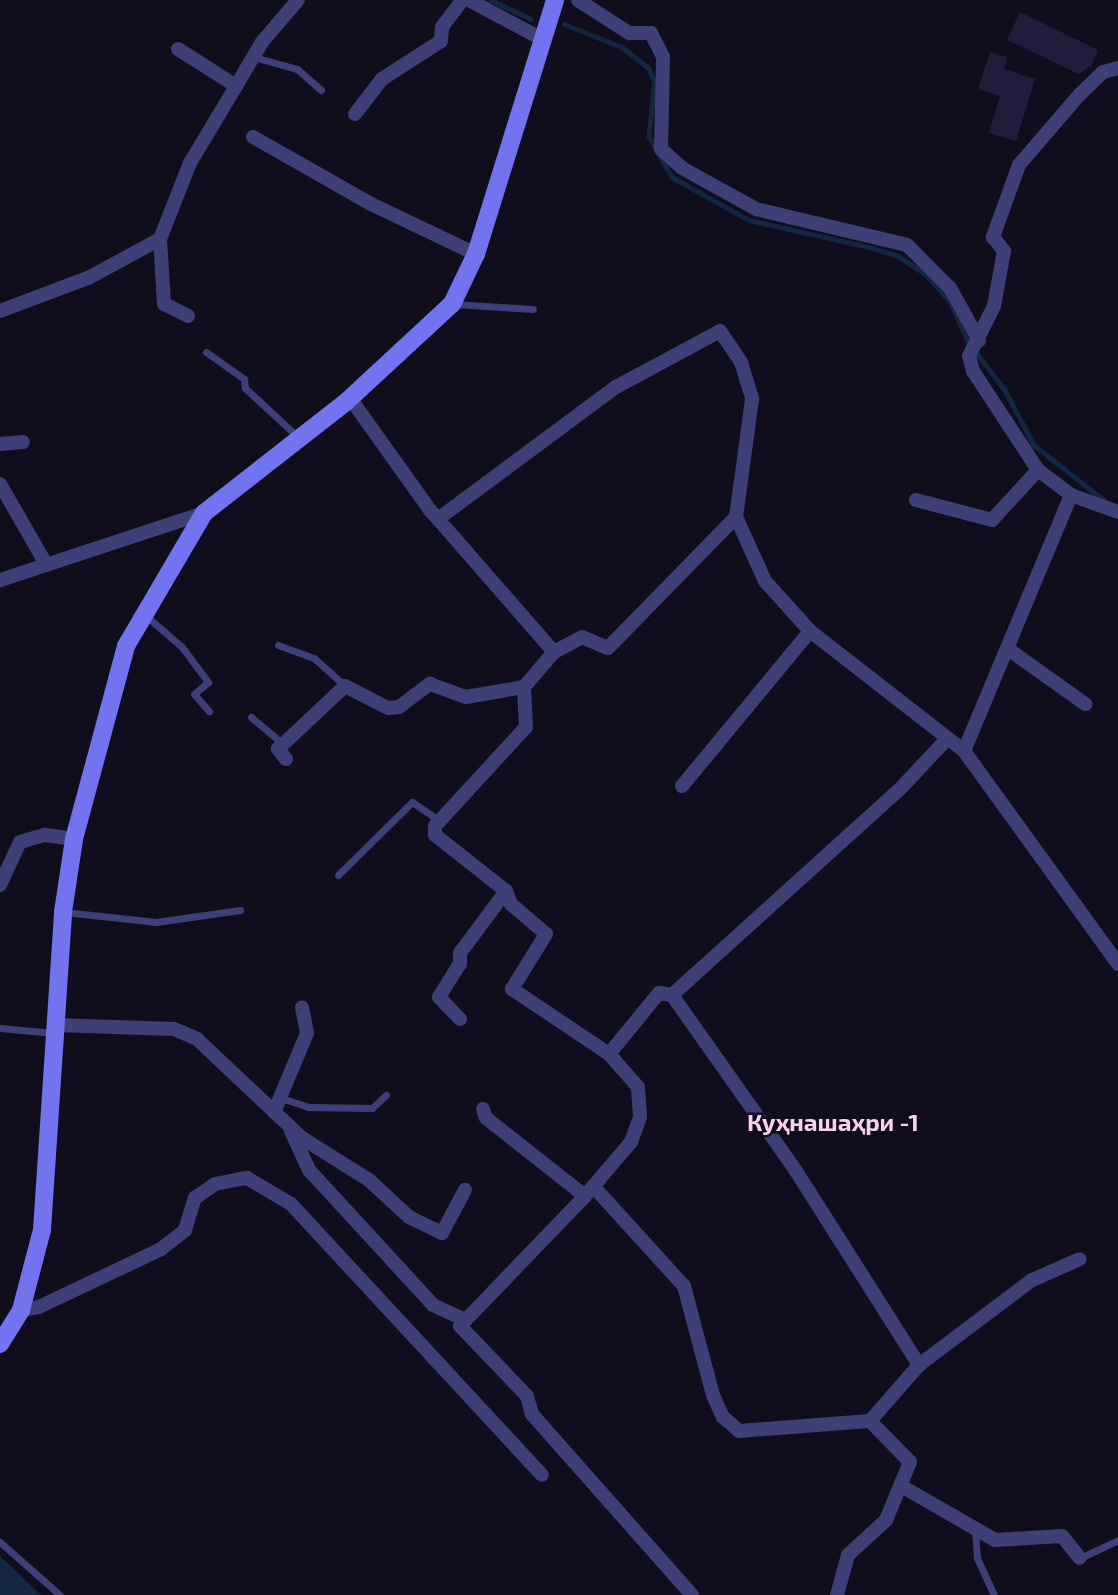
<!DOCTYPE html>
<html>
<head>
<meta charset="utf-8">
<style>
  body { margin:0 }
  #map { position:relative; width:1118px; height:1595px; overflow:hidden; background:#100e1c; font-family:"Exo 2",sans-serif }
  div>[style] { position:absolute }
  .water>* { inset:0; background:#132740 }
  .stream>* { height:4.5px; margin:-2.25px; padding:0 2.25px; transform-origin:2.25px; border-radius:2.25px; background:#132740 }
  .building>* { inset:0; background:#211c3b }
  .lane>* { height:7px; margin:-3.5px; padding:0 3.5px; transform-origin:3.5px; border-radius:3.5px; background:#3e3f76 }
  .street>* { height:14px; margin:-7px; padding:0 7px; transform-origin:7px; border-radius:7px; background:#3e3f76 }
  .secondary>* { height:18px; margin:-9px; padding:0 9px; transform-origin:9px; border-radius:9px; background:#7174ee }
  span { translate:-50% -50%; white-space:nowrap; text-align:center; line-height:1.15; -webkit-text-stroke:5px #100e1c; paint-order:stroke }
  .quarter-label { font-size:24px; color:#f9d1ed; font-weight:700 }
</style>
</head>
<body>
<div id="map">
  <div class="water">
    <i style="clip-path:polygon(0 1556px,41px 1595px,0 1595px)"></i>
  </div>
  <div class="stream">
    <i style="left:491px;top:0;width:44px;rotate:25.4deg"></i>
    <i style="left:564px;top:24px;width:62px;rotate:21.6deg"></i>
    <i style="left:622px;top:47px;width:34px;rotate:38deg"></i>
    <i style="left:649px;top:68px;width:16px;rotate:68deg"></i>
    <i style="left:655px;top:83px;width:53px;rotate:96.5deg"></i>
    <i style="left:649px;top:136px;width:47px;rotate:60.7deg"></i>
    <i style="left:672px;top:177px;width:88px;rotate:29.2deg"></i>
    <i style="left:749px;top:220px;width:123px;rotate:12.7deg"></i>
    <i style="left:869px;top:247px;width:30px;rotate:17deg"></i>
    <i style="left:898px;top:256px;width:35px;rotate:33deg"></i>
    <i style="left:927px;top:275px;width:37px;rotate:49deg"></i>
    <i style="left:951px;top:303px;width:44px;rotate:65.8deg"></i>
    <i style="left:969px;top:343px;width:59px;rotate:52.5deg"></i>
    <i style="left:1005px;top:390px;width:62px;rotate:62.2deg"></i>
    <i style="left:1034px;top:445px;width:89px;rotate:38.2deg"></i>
  </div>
  <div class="building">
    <i style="clip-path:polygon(1020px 12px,1098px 50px,1092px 65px,1079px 74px,1007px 40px)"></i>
    <i style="clip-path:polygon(990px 52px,1007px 57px,1004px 69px,1035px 79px,1016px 141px,989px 133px,1000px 96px,978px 89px)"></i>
  </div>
  <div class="lane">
    <i style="left:254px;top:57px;width:45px;rotate:15.6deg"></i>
    <i style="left:297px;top:69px;width:32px;rotate:41deg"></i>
    <i style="left:453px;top:304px;width:80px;rotate:3.6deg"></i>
    <i style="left:206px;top:352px;width:47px;rotate:35.4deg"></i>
    <i style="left:244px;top:379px;width:9px;rotate:84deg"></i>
    <i style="left:245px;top:388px;width:74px;rotate:42.8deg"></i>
    <i style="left:145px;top:615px;width:49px;rotate:40.9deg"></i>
    <i style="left:182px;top:647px;width:44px;rotate:53.4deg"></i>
    <i style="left:208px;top:682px;width:18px;rotate:139deg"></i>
    <i style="left:194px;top:694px;width:23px;rotate:49deg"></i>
    <i style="left:278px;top:645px;width:38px;rotate:20deg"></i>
    <i style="left:314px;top:658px;width:42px;rotate:42.1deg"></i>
    <i style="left:251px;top:717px;width:42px;rotate:40.2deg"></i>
    <i style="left:338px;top:875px;width:104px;rotate:-44.6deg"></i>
    <i style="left:412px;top:802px;width:32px;rotate:34deg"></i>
    <i style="left:64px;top:912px;width:93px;rotate:6.2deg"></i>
    <i style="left:156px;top:922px;width:85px;rotate:-8.1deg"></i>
    <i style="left:0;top:1028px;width:54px;rotate:5.3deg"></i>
    <i style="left:281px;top:1098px;width:28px;rotate:18deg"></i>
    <i style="left:308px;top:1107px;width:64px;rotate:0.9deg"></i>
    <i style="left:372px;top:1108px;width:19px;rotate:-43deg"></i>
    <i style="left:975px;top:1530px;width:28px;rotate:86deg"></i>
    <i style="left:977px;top:1558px;width:41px;rotate:65.3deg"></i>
    <i style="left:0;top:1542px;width:80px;rotate:41.5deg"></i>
    <i style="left:1080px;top:1558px;width:42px;rotate:-25.3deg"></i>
  </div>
  <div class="street">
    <i style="left:469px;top:0;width:81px;rotate:28.2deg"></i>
    <i style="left:578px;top:0;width:61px;rotate:32.9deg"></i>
    <i style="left:629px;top:33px;width:22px"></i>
    <i style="left:651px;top:33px;width:27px;rotate:63deg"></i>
    <i style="left:663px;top:57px;width:92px;rotate:91.2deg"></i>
    <i style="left:661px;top:149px;width:28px;rotate:42deg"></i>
    <i style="left:682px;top:168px;width:85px;rotate:29deg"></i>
    <i style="left:756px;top:209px;width:155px;rotate:13.4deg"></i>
    <i style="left:907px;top:245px;width:61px;rotate:45deg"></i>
    <i style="left:950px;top:288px;width:60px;rotate:60.9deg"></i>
    <i style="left:178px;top:49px;width:69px;rotate:32.5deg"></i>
    <i style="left:236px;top:86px;width:51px;rotate:-59.4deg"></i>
    <i style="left:262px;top:42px;width:55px;rotate:-49.4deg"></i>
    <i style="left:1118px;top:68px;width:16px;rotate:165deg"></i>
    <i style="left:1103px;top:72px;width:32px;rotate:136deg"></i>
    <i style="left:1080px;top:94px;width:94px;rotate:130.7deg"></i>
    <i style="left:1019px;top:165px;width:77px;rotate:109.9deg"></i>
    <i style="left:993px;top:237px;width:18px;rotate:52deg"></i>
    <i style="left:1004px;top:251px;width:56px;rotate:100.3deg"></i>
    <i style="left:994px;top:306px;width:56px;rotate:116.6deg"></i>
    <i style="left:969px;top:356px;width:16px;rotate:75deg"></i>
    <i style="left:973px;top:371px;width:118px;rotate:56.7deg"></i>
    <i style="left:1038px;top:470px;width:41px;rotate:37.1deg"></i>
    <i style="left:1071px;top:495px;width:50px;rotate:19.9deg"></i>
    <i style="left:355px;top:114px;width:44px;rotate:-52.4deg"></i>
    <i style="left:382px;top:79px;width:70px;rotate:-32.8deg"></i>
    <i style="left:441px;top:41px;width:14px;rotate:-86deg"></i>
    <i style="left:442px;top:27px;width:34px;rotate:-53deg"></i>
    <i style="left:253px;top:137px;width:136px;rotate:29.6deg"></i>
    <i style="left:371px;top:204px;width:116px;rotate:25.5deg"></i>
    <i style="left:0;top:311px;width:94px;rotate:-20.6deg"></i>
    <i style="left:88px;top:278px;width:82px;rotate:-28.4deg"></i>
    <i style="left:188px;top:316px;width:27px;rotate:-153deg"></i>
    <i style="left:164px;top:304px;width:65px;rotate:-93.5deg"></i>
    <i style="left:160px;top:239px;width:82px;rotate:-68.5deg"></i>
    <i style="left:190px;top:163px;width:90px;rotate:-59.1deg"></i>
    <i style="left:350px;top:398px;width:138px;rotate:54.5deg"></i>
    <i style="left:430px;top:510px;width:189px;rotate:48.9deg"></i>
    <i style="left:0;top:444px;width:23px;rotate:-5deg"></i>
    <i style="left:0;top:484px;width:92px;rotate:60.1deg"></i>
    <i style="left:916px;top:500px;width:79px;rotate:14.7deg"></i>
    <i style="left:992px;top:520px;width:68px;rotate:-47.4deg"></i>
    <i style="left:438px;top:519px;width:222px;rotate:-36.6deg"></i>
    <i style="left:616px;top:387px;width:118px;rotate:-28.3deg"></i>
    <i style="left:720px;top:331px;width:37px;rotate:56deg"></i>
    <i style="left:741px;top:362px;width:39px;rotate:73deg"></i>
    <i style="left:752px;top:399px;width:119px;rotate:97.7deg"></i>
    <i style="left:736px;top:517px;width:70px;rotate:65.6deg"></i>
    <i style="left:765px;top:581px;width:67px;rotate:48deg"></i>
    <i style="left:810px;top:631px;width:195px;rotate:37.9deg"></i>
    <i style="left:964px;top:751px;width:263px;rotate:54.1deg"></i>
    <i style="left:0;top:580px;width:215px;rotate:-18.2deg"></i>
    <i style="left:1008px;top:649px;width:95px;rotate:35.5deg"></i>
    <i style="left:964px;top:751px;width:277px;rotate:-67.3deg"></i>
    <i style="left:286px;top:759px;width:13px;rotate:-129deg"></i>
    <i style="left:278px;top:749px;width:92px;rotate:-43.2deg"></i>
    <i style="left:345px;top:686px;width:48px;rotate:27.1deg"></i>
    <i style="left:388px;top:708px;width:11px;rotate:-5deg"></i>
    <i style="left:399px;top:707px;width:39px;rotate:-37deg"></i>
    <i style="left:430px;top:684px;width:38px;rotate:20deg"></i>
    <i style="left:466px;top:697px;width:59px;rotate:-9.8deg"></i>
    <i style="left:682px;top:786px;width:201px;rotate:-50.4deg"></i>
    <i style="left:0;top:885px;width:47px;rotate:-65.1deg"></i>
    <i style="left:20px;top:842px;width:26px;rotate:-16deg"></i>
    <i style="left:45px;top:835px;width:29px;rotate:8deg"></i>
    <i style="left:672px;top:995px;width:215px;rotate:54.8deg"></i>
    <i style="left:796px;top:1171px;width:230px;rotate:57.6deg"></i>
    <i style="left:460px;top:1019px;width:30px;rotate:-134deg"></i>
    <i style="left:439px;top:997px;width:39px;rotate:-58deg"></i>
    <i style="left:460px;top:964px;width:11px;rotate:-90deg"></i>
    <i style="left:460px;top:953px;width:77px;rotate:-53.4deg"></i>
    <i style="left:55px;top:1025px;width:119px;rotate:1.9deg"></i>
    <i style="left:174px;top:1029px;width:25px;rotate:23deg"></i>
    <i style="left:197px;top:1039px;width:144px;rotate:43.3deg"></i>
    <i style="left:302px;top:1138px;width:79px;rotate:32.1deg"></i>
    <i style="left:369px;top:1180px;width:54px;rotate:42.8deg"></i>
    <i style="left:409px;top:1217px;width:37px;rotate:26deg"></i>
    <i style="left:442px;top:1233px;width:49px;rotate:-61.9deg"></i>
    <i style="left:609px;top:1054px;width:79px;rotate:-50.7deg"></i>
    <i style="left:659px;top:993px;width:13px;rotate:9deg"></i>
    <i style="left:672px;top:995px;width:307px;rotate:-42.1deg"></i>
    <i style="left:900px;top:789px;width:69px;rotate:-46.8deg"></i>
    <i style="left:483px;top:1109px;width:9px;rotate:72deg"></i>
    <i style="left:486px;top:1118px;width:126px;rotate:38.2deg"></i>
    <i style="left:274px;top:1112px;width:86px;rotate:-67.3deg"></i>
    <i style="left:307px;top:1033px;width:26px;rotate:-101deg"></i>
    <i style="left:291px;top:1131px;width:43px;rotate:65.2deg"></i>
    <i style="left:309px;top:1170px;width:183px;rotate:47.4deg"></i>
    <i style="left:433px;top:1305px;width:31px;rotate:25deg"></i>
    <i style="left:593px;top:1186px;width:135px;rotate:47.7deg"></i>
    <i style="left:684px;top:1286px;width:113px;rotate:75.1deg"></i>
    <i style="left:713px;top:1395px;width:24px;rotate:66deg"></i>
    <i style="left:723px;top:1417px;width:21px;rotate:41deg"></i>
    <i style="left:739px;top:1431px;width:131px;rotate:-4.4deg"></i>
    <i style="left:870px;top:1421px;width:74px;rotate:-48.8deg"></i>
    <i style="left:919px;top:1365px;width:141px;rotate:-37deg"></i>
    <i style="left:1032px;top:1280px;width:52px;rotate:-23.6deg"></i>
    <i style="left:21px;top:1310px;width:18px;rotate:-9deg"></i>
    <i style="left:39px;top:1307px;width:135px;rotate:-25.4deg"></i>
    <i style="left:161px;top:1249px;width:31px;rotate:-38deg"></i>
    <i style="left:185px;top:1230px;width:34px;rotate:-73deg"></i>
    <i style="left:195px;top:1198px;width:24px;rotate:-35deg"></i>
    <i style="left:215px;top:1184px;width:33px;rotate:-11deg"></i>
    <i style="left:247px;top:1178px;width:51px;rotate:30.6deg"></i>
    <i style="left:291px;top:1204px;width:369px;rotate:47.2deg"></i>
    <i style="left:903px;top:1487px;width:106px;rotate:29.9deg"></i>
    <i style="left:995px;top:1540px;width:67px;rotate:-3.4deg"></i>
    <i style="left:1062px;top:1536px;width:28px;rotate:51deg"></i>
    <i style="left:692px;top:1595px;width:242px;rotate:-131.5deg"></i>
    <i style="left:532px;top:1414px;width:19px;rotate:-106deg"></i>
    <i style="left:527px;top:1396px;width:97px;rotate:-133.7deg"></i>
    <i style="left:460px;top:1326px;width:180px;rotate:-46.1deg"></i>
    <i style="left:585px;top:1196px;width:71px;rotate:-49.6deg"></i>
    <i style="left:631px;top:1142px;width:27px;rotate:-70deg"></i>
    <i style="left:640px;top:1117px;width:30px;rotate:-94deg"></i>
    <i style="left:638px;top:1087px;width:44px;rotate:-131.3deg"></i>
    <i style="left:609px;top:1054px;width:117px;rotate:-146.2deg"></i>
    <i style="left:512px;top:989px;width:65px;rotate:-58.3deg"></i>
    <i style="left:546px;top:934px;width:46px;rotate:-139.4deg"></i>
    <i style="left:511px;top:904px;width:14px;rotate:-111deg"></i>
    <i style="left:506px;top:891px;width:90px;rotate:-141.7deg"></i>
    <i style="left:435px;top:835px;width:9px;rotate:-90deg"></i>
    <i style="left:435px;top:826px;width:134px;rotate:-47.4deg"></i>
    <i style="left:526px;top:727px;width:40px;rotate:-92.9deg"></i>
    <i style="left:524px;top:687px;width:46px;rotate:-49.4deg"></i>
    <i style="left:554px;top:652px;width:32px;rotate:-28deg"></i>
    <i style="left:582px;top:637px;width:28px;rotate:23deg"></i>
    <i style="left:608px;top:648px;width:183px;rotate:-45.7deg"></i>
    <i style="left:837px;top:1595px;width:41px;rotate:-74.6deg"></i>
    <i style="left:848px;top:1555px;width:52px;rotate:-42.6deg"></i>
    <i style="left:886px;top:1520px;width:63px;rotate:-67.5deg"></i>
    <i style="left:910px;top:1462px;width:57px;rotate:-134.3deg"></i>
  </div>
  <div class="secondary">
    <i style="left:0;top:1344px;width:40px;rotate:-58deg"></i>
    <i style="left:21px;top:1310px;width:83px;rotate:-75.3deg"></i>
    <i style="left:42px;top:1230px;width:319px;rotate:-86.2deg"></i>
    <i style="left:63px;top:912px;width:74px;rotate:-81.4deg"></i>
    <i style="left:74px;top:839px;width:200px;rotate:-74.9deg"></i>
    <i style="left:126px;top:646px;width:154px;rotate:-59.6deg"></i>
    <i style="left:204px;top:513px;width:180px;rotate:-38deg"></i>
    <i style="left:346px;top:402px;width:144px;rotate:-42.8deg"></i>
    <i style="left:452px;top:304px;width:55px;rotate:-64.4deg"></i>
    <i style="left:476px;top:254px;width:266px;rotate:-72.7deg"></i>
  </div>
  <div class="quarter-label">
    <span style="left:833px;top:1122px">Куҳнашаҳри -1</span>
  </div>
</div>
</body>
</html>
